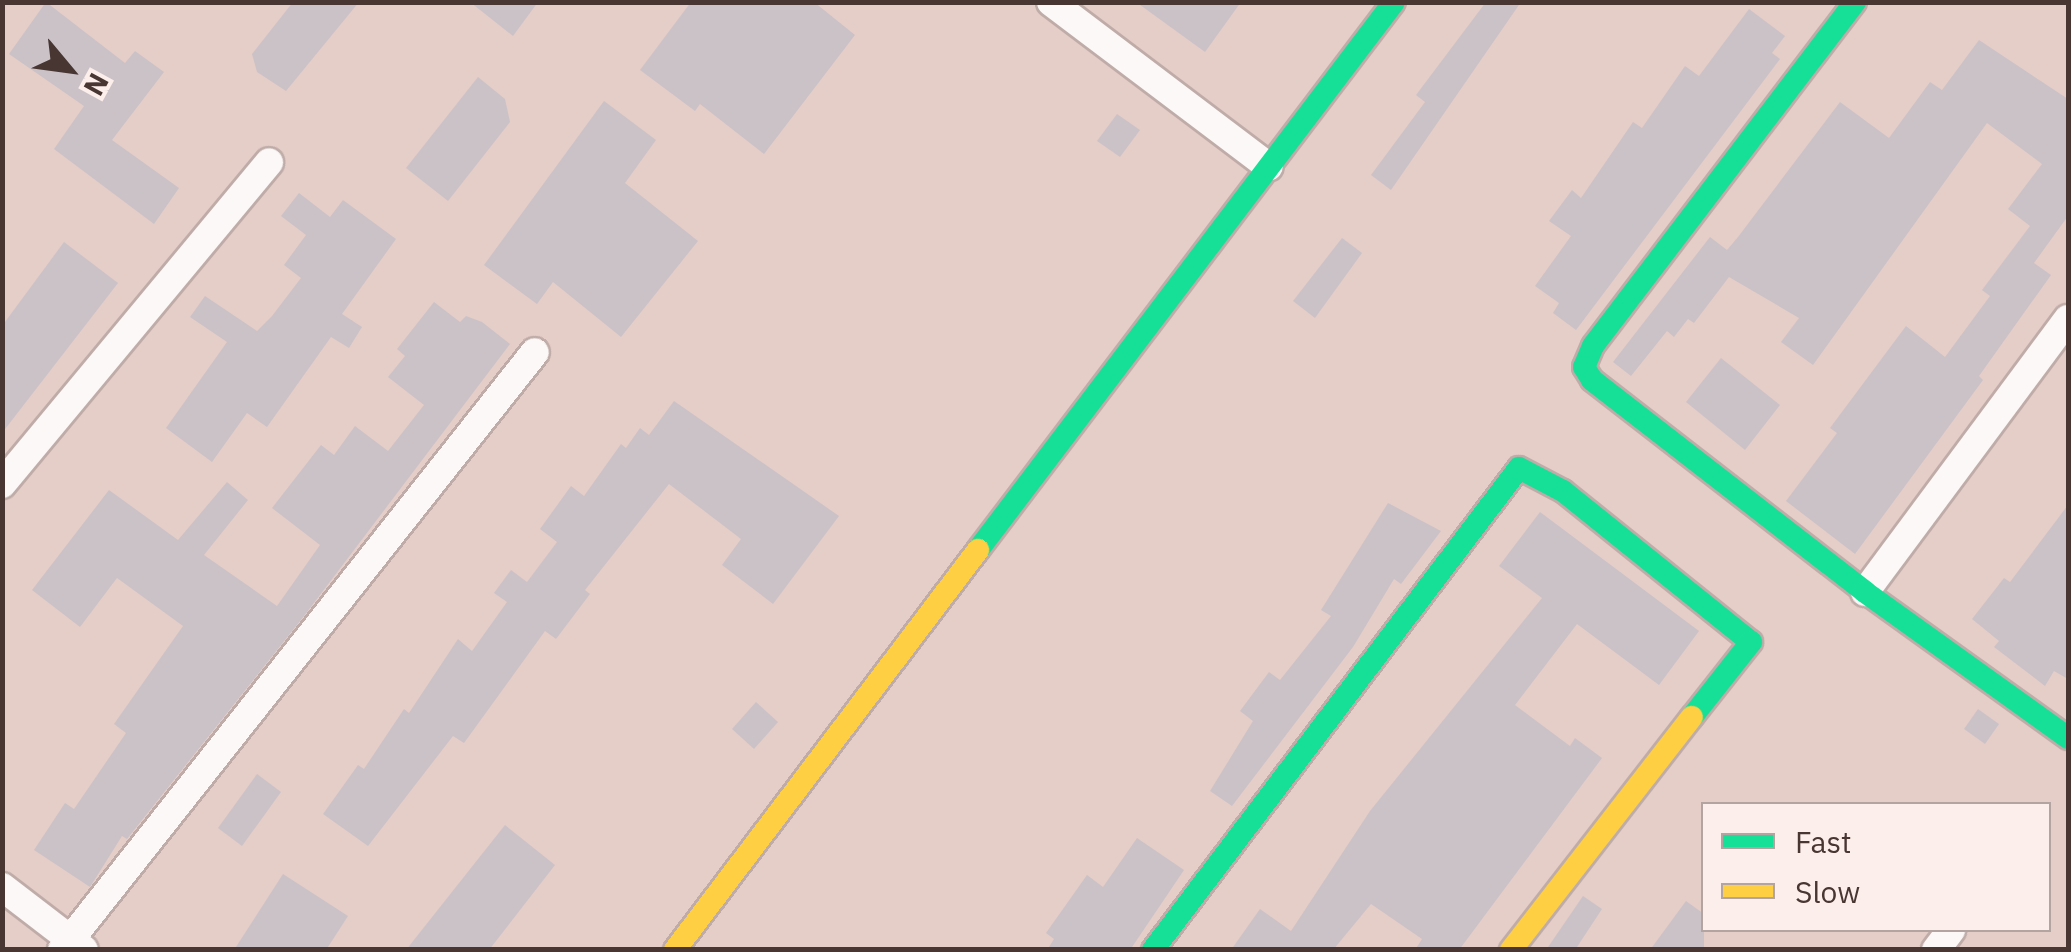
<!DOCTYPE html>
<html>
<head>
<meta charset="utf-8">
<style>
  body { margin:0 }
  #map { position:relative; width:2071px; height:952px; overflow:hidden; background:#e5cdc8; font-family:"IBM Plex Sans",sans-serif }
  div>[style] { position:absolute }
  .building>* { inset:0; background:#cbc2c7 }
  .roads { filter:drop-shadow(2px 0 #bfaca8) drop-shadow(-2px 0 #bfaca8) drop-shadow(0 2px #bfaca8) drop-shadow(0 -2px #bfaca8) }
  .street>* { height:28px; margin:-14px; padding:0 14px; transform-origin:14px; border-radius:14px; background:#fbf8f7 }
  .fast>* { height:22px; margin:-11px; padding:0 11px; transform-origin:11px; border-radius:11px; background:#16e098 }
  .slow>* { height:22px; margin:-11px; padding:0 11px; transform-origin:11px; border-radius:11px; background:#ffcf43 }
  span { translate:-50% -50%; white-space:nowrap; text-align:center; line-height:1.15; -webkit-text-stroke:9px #fceeeb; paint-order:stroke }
  .frame { position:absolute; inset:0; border:5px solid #483633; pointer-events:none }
  .legend { position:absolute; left:1701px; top:802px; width:350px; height:130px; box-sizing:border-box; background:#fceeeb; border:2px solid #b4a4a1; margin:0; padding:12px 18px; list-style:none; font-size:30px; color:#483633 }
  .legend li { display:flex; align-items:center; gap:20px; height:50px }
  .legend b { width:50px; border:2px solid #b4a4a1 }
  .north { position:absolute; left:20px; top:20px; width:100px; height:100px; -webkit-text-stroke:8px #fceeeb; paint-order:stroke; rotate:119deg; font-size:28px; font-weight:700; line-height:40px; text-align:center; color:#483633 }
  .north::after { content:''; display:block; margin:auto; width:35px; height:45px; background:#483633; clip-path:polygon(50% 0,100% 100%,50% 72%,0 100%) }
</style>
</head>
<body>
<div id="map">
  <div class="building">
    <i style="clip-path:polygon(46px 2px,125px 63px,135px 51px,164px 72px,112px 140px,179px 188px,154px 224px,54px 149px,84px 106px,9px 54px)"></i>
    <i style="clip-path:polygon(293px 2px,359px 2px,286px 91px,257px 72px,252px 54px)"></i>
    <i style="clip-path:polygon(470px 2px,538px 2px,513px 36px)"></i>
    <i style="clip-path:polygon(691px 2px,814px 2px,855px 35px,764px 154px,700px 104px,695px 111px,640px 70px)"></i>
    <i style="clip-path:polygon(1136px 2px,1241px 2px,1205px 52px)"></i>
    <i style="clip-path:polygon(1486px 2px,1521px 2px,1391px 190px,1371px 175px,1425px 102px,1416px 95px)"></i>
    <i style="clip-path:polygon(1749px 9px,1785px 36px,1772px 53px,1780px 59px,1576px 330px,1553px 313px,1559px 303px,1535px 286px,1571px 236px,1549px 221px,1572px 190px,1581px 198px,1633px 122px,1642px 128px,1685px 66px,1699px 76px)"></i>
    <i style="clip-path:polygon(1979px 40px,2068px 99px,2068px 216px,2034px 263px,2051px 275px,1979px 376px,1983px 380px,1855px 554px,1786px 501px,1837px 433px,1830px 428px,1906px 326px,1945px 357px,1990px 296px,1982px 290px,2030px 226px,2008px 209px,2042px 164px,1987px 123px,1813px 365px,1781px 342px,1799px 318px,1729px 277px,1694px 323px,1688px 319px,1674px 337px,1667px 331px,1631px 376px,1613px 362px,1710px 237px,1727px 250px,1738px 237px,1840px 102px,1889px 138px,1930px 82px,1942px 90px)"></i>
    <i style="clip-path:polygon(478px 77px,505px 99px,510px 122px,448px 201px,406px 168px)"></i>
    <i style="clip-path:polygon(604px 101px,656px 140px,625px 183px,698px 241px,621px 337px,553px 282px,537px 304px,484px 265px)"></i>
    <i style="clip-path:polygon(1117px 114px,1140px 130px,1120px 157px,1097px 141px)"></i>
    <i style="clip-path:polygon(299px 193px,330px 217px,343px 200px,396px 239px,342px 314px,362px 327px,349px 348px,331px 337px,267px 427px,247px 413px,212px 462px,166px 428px,227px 342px,190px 317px,205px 296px,257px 331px,272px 316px,301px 278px,284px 265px,306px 235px,281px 216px)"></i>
    <i style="clip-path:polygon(1342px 238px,1362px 253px,1315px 318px,1293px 301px)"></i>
    <i style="clip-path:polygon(64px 242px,118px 283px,2px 433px,2px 326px)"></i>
    <i style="clip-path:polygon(434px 302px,460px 322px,466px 316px,482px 322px,510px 344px,304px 616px,127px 839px,122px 836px,90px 887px,34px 850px,65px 803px,74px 809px,126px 733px,114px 724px,183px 626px,117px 578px,80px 627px,32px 590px,109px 490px,178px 540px,227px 482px,248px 500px,204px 555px,277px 606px,320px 545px,272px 508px,321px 445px,334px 455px,355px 426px,388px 451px,424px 405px,388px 377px,405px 356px,397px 349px)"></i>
    <i style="clip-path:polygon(1721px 358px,1780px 405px,1745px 450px,1686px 402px)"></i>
    <i style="clip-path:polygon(674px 401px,839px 516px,773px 604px,722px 565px,741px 539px,669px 484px,585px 590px,590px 594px,556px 639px,545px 631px,464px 743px,453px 736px,368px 846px,323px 814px,358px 765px,364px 769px,404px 709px,409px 713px,458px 639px,472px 651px,507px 602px,494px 593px,511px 570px,527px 582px,557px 542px,540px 529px,571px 486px,584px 496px,621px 444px,626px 448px,640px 428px,649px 435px)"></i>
    <i style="clip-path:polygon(1388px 503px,1441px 531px,1401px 584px,1394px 579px,1353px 647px,1232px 806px,1210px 791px,1253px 721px,1240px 711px,1269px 672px,1280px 680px,1331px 616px,1321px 610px)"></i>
    <i style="clip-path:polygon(2068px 505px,2068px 679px,2054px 671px,2045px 686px,1994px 647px,1999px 641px,1972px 619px,2004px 578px,2010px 582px)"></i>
    <i style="clip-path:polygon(1540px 512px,1699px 631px,1659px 685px,1577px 624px,1515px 705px,1570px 746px,1575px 738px,1602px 758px,1459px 950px,1415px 950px,1422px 939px,1371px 904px,1333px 950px,1231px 950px,1260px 909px,1291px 931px,1370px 811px,1542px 598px,1499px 566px)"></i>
    <i style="clip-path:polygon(756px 702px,778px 722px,754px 749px,732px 729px)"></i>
    <i style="clip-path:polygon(1978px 709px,1999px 724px,1985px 744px,1964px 729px)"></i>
    <i style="clip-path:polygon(257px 774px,281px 792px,242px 846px,218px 828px)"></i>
    <i style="clip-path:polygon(505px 825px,555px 865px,489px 950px,406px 950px)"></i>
    <i style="clip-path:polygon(1137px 838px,1184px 870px,1130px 950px,1047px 950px,1054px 939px,1046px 933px,1087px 875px,1103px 887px)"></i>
    <i style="clip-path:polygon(283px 874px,348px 916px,326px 950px,234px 950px)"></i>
    <i style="clip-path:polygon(1583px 896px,1602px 909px,1575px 950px,1546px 950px)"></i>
    <i style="clip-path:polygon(1686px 901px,1704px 914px,1704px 950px,1650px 950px)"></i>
  </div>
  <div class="roads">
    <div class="street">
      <i style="left:1051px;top:2px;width:273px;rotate:37.1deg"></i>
      <i style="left:2px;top:484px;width:418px;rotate:-50.3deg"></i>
      <i style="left:1865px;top:592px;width:340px;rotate:-53.4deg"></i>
      <i style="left:2px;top:887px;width:103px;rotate:37.5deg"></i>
      <i style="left:62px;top:950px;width:762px;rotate:-51.66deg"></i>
      <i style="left:1936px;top:950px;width:25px;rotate:-53deg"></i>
    </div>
    <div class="fast">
      <i style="left:1855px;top:2px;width:432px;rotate:127.3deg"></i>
      <i style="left:1593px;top:346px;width:23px;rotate:113deg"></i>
      <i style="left:1584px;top:367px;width:15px;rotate:58deg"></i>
      <i style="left:1592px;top:380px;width:346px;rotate:37.8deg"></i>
      <i style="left:1865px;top:592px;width:250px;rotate:35.7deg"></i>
      <i style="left:978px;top:550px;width:688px;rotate:-52.8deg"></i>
      <i style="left:1153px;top:950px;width:605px;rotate:-52.79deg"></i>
      <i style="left:1519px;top:468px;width:50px;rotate:27.6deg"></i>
      <i style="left:1563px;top:491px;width:241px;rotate:38.8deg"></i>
      <i style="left:1751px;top:642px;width:95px;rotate:128.2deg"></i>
    </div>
    <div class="slow">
      <i style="left:675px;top:950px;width:502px;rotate:-52.86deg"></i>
      <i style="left:1511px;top:950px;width:295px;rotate:-52.2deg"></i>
    </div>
  </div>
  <div class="frame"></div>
  <ul class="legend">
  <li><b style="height:12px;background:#16e098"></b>Fast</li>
  <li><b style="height:12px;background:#ffcf43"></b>Slow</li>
  </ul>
  <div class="north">N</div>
</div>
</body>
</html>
